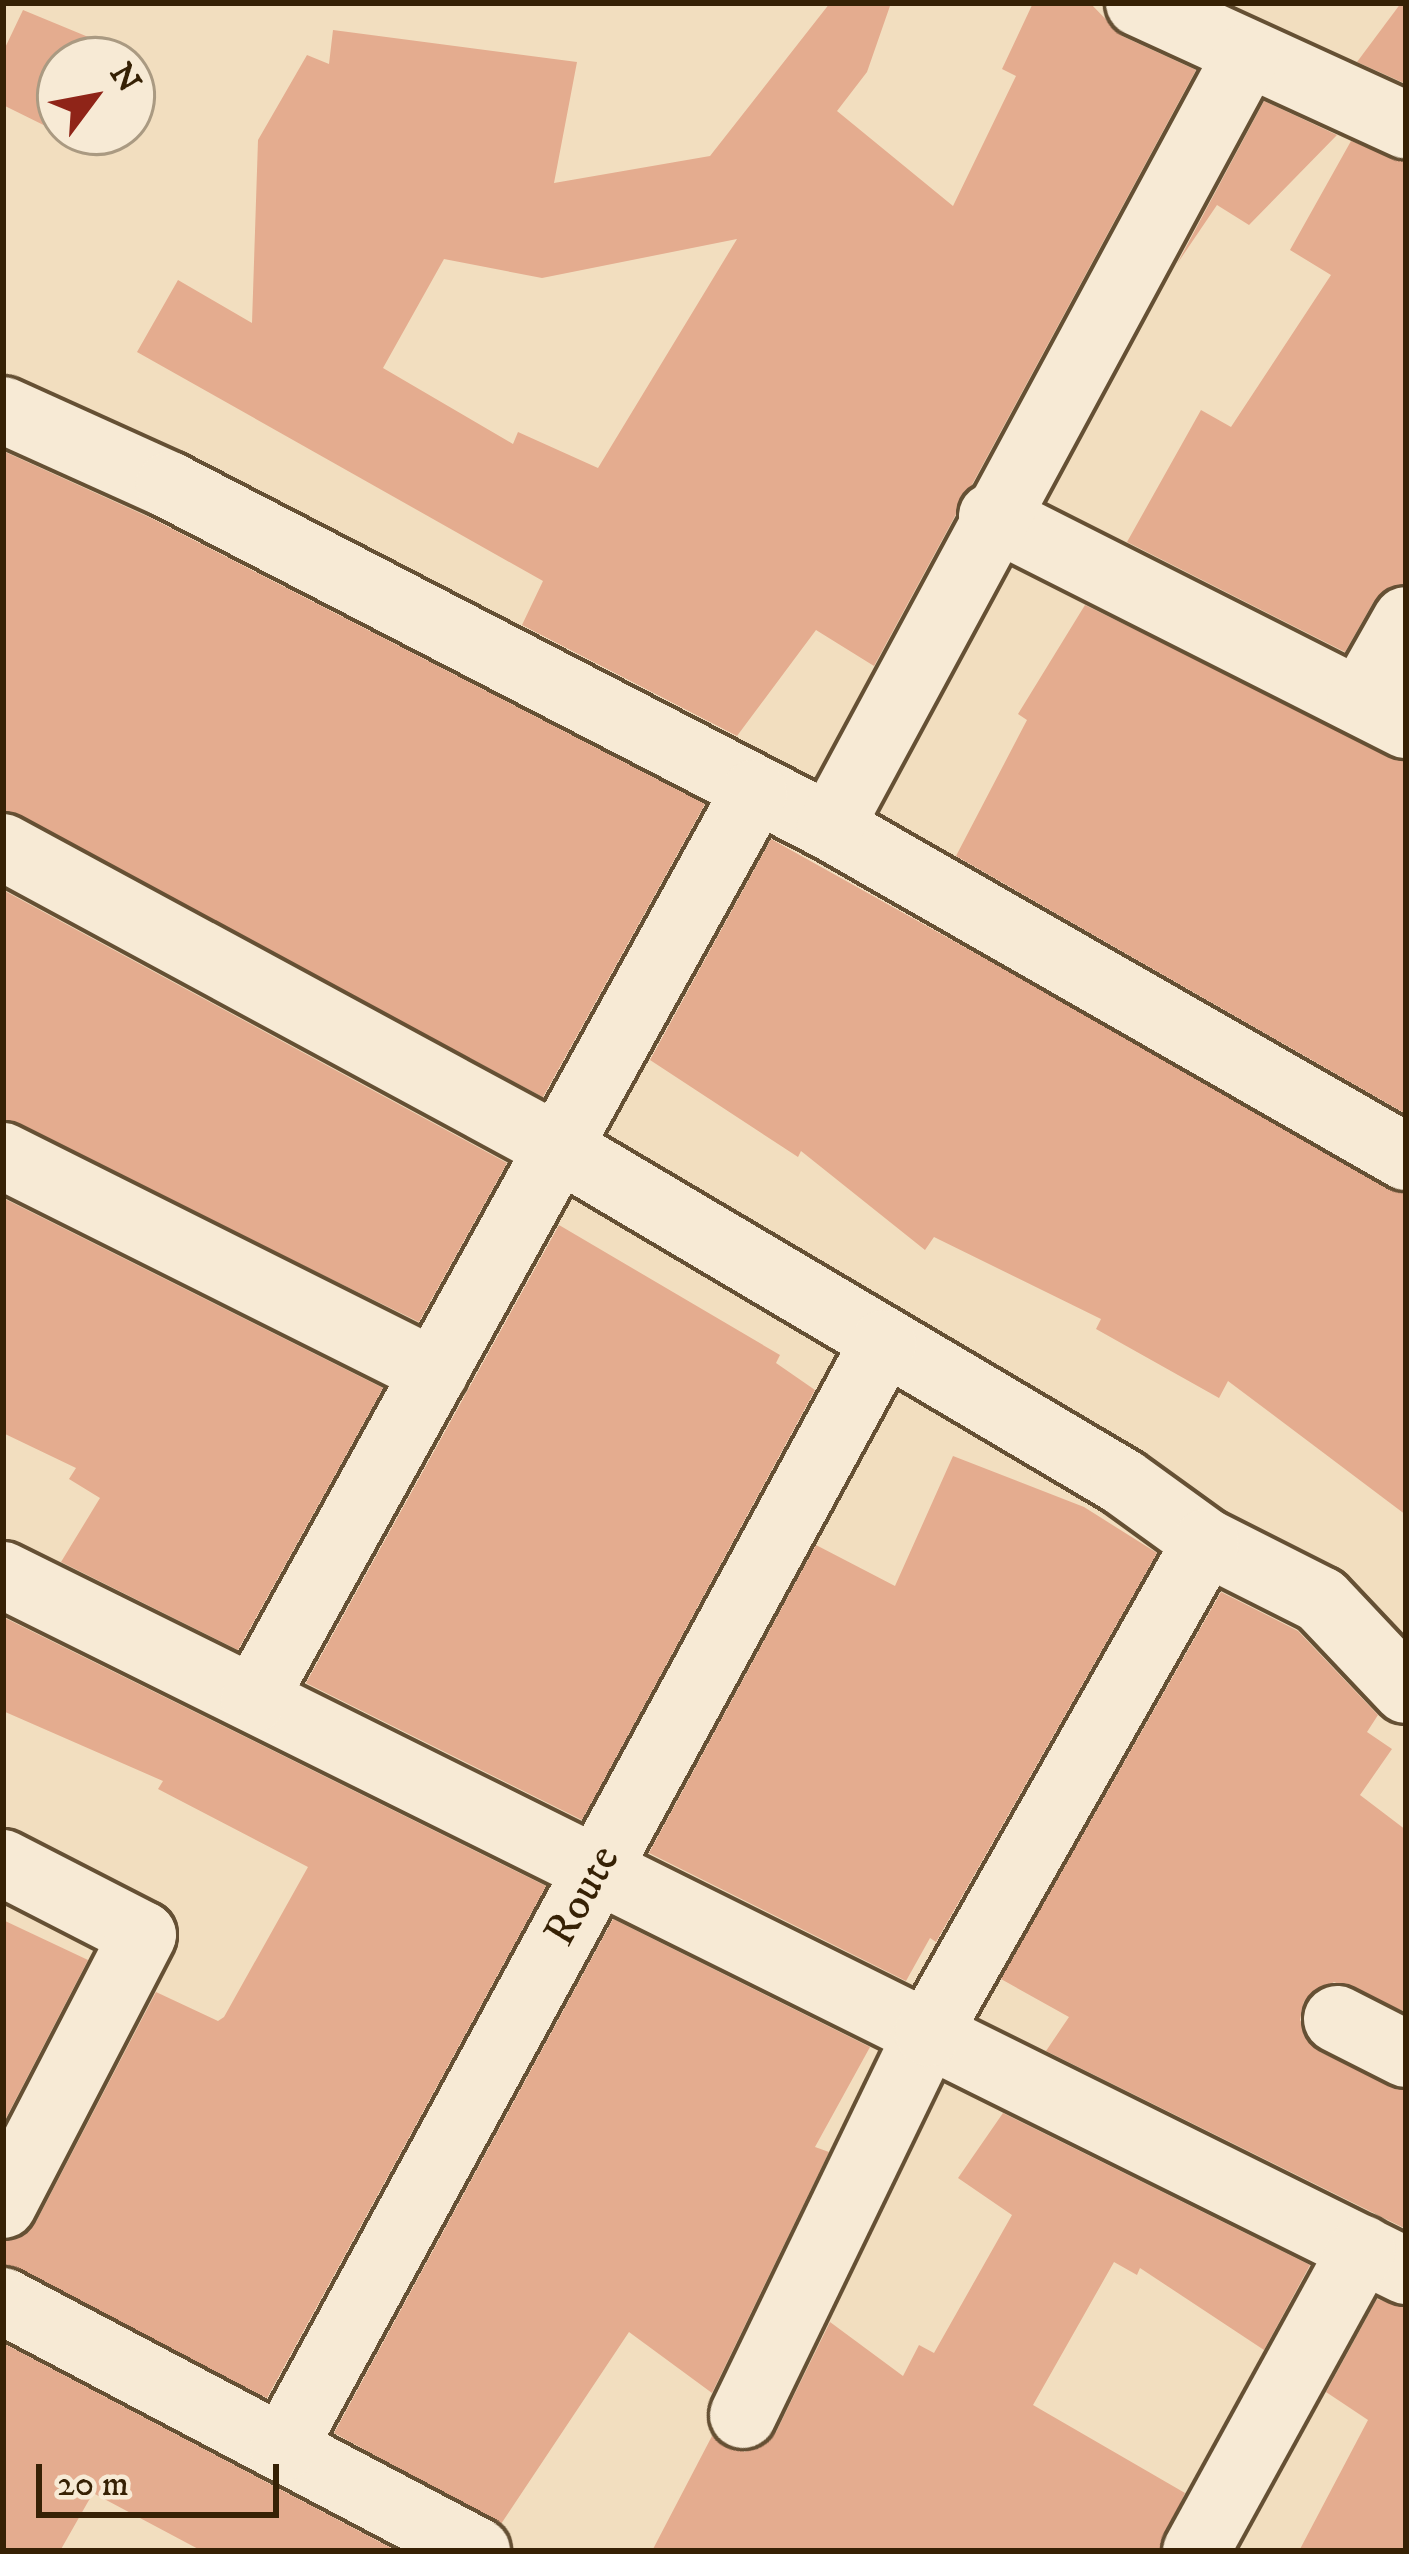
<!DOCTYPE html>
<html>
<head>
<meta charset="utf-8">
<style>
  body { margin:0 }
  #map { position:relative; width:1409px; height:2554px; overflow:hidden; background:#f2debf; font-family:"IM FELL DW Pica",serif }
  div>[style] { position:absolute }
  .building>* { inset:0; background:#e4ac8f }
  .roads { filter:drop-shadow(3px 0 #655034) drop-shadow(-3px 0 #655034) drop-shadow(0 3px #655034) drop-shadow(0 -3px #655034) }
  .minor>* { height:66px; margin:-33px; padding:0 33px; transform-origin:33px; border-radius:33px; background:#f7ead5 }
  span { translate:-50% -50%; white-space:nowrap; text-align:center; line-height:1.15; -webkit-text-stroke:9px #f7ead5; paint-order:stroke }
  .street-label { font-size:45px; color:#362105 }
  .frame { position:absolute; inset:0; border:6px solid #362105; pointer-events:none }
  .north { position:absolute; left:36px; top:36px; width:120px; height:120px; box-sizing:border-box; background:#f7ead5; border:3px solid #aa9a82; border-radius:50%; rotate:58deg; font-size:33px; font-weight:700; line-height:48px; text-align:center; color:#362105 }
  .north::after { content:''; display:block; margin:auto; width:42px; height:54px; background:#8f2418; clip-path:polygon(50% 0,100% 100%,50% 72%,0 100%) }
  .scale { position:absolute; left:36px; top:2464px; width:243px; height:54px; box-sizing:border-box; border:6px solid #362105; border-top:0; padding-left:15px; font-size:36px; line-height:42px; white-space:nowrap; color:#362105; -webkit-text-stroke:9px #f7ead5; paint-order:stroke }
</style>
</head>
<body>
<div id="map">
  <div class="building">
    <i style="clip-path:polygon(evenodd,830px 3px,891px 3px,867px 72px,837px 111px,953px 206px,1016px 76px,1002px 69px,1033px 3px,1090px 3px,1122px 36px,1196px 70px,874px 666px,816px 630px,737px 736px,522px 625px,543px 581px,137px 352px,178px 280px,252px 323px,258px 140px,307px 55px,329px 64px,333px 30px,577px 62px,554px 183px,710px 156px,830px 3px,737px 239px,598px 468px,518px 432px,513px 444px,383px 368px,444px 259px,542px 278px,737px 239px)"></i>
    <i style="clip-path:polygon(1401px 3px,1406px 3px,1406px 84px,1357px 62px)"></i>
    <i style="clip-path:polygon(23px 10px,127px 53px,124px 60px,60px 60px,60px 132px,88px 132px,82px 144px,3px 105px,3px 52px)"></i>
    <i style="clip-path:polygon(1264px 101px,1337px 135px,1249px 225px,1217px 205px,1177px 264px)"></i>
    <i style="clip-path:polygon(1351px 141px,1406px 162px,1406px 583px,1374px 601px,1345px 652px,1127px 542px,1201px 410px,1231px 427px,1331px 275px,1290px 250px)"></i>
    <i style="clip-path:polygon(3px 451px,153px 519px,705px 804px,543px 1097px,3px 810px)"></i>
    <i style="clip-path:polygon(1085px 605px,1406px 762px,1406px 1114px,956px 856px,1027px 720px,1018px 714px)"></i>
    <i style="clip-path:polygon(771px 839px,1406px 1194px,1406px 1515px,1228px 1381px,1219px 1398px,1096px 1329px,1101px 1319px,934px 1237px,925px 1250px,801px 1151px,798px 1157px,650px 1060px)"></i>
    <i style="clip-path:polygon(3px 890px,507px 1163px,419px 1322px,3px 1119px)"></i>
    <i style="clip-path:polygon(3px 1198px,383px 1388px,238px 1650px,61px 1562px,100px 1498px,69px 1479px,76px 1468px,3px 1433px)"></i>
    <i style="clip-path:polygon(559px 1225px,780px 1355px,776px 1363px,815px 1390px,582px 1820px,306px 1683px)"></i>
    <i style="clip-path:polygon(953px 1456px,1084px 1507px,1157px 1553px,936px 1942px,930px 1938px,906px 1981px,649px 1853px,816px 1545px,895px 1586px)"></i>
    <i style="clip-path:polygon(1221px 1592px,1298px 1631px,1378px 1715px,1367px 1732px,1392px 1749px,1360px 1795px,1406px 1830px,1406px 2012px,1334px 1982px,1304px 2001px,1300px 2020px,1320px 2052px,1406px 2091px,1406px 2229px,1046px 2051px,1069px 2017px,1001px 1979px)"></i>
    <i style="clip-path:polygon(3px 1617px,546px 1886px,267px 2398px,3px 2264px,3px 2242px,36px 2222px,156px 1992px,218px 2021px,224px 2017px,308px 1867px,158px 1789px,163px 1781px,3px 1711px)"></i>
    <i style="clip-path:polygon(613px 1919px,870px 2047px,815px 2147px,829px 2152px,712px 2393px,629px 2332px,501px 2524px,334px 2433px)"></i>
    <i style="clip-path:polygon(3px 1920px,88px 1960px,3px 2124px)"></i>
    <i style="clip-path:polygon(1003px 2113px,1310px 2265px,1264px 2350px,1140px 2268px,1137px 2275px,1114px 2262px,1033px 2405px,1185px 2493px,1159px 2551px,652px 2551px,712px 2436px,745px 2452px,776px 2432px,830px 2322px,903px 2376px,919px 2345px,934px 2353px,1012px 2215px,958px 2178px)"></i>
    <i style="clip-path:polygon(1377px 2299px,1406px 2308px,1406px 2551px,1299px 2551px,1368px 2420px,1326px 2392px)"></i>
    <i style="clip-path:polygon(3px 2343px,397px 2551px,202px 2551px,93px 2493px,60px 2551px,3px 2551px)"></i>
  </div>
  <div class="roads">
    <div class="minor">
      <i style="left:1139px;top:3px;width:294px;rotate:24.6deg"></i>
      <i style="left:3px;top:410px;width:182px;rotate:24.3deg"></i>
      <i style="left:169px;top:485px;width:744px;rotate:27.36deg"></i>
      <i style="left:830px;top:827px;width:664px;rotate:29.81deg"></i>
      <i style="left:992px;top:516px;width:464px;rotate:26.8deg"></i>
      <i style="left:1360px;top:701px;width:93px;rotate:-60.4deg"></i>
      <i style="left:830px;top:827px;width:876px;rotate:-61.65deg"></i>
      <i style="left:3px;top:847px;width:632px;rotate:28.43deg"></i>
      <i style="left:559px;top:1148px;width:655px;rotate:30.63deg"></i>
      <i style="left:1123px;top:1482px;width:102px;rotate:35.9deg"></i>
      <i style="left:1206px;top:1542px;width:129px;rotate:26.8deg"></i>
      <i style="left:1321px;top:1600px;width:124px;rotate:46.6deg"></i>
      <i style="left:3px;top:1156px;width:483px;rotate:26.6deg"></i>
      <i style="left:3px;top:1575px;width:1566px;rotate:26.39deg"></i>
      <i style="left:254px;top:1699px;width:1035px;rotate:-61.11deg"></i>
      <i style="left:3px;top:1863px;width:157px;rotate:27.2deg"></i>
      <i style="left:143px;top:1935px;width:304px;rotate:117.4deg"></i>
      <i style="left:1337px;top:2019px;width:77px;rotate:26.9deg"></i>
      <i style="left:3px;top:2301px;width:536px;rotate:27.81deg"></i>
      <i style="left:743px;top:2415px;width:424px;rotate:-64.2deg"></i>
      <i style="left:928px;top:2033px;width:564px;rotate:-60.48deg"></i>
      <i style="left:283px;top:2448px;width:1257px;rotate:-61.48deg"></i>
      <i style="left:1196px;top:2551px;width:345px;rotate:-61.2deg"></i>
    </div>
  </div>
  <div class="street-label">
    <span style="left:583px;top:1896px;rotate:-61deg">Route</span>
  </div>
  <div class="frame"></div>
  <div class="north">N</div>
  <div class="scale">20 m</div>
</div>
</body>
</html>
